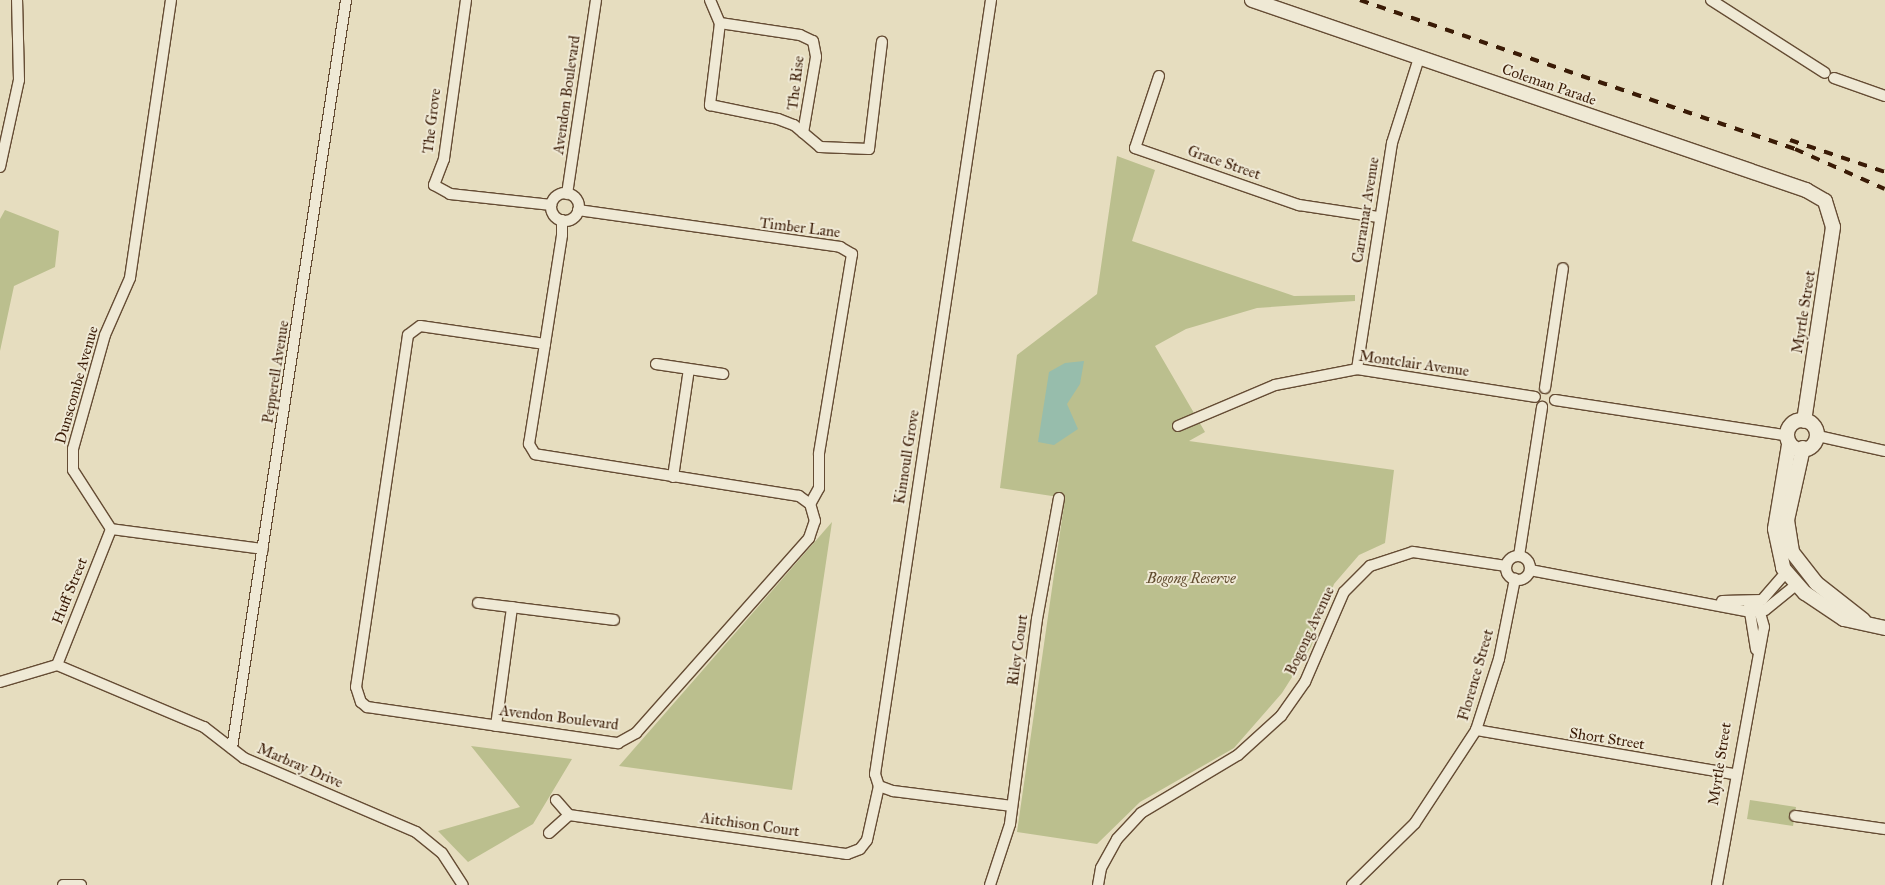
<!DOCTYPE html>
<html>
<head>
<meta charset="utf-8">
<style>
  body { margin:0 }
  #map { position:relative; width:1885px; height:885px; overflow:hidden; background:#e6ddbf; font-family:"IM FELL Great Primer",serif }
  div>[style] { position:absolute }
  .green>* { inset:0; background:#bbbf8e }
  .water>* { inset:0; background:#97bdac }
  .roads { filter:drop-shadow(1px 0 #654c34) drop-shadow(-1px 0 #654c34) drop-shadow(0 1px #654c34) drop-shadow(0 -1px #654c34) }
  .street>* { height:10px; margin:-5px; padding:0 5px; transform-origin:5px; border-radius:5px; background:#efe9d5 }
  .street>.ring { margin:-5px; padding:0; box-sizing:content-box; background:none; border:10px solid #efe9d5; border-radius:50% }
  .secondary>* { height:14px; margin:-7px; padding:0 7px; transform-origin:7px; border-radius:7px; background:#efe9d5 }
  .secondary>.ring { margin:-7px; padding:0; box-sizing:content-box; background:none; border:14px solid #efe9d5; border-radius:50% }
  .rail>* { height:4px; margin-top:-2px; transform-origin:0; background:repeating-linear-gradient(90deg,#3a1b06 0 9px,transparent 0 18px) }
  span { translate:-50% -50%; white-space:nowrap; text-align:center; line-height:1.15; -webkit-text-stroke:4px #efe9d5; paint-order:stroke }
  .street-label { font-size:15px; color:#3a1b06 }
  .park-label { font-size:15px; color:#614c2f; font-style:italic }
</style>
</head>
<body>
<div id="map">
  <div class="green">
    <i style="clip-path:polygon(1117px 156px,1155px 170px,1132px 241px,1294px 296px,1355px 295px,1355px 301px,1257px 308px,1186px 329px,1155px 346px,1205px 432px,1189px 441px,1394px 470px,1385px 543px,1359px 555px,1334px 584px,1311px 647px,1282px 693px,1234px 748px,1140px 802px,1097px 844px,1017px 832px,1065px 498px,1000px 488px,1017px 355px,1097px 294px)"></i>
    <i style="clip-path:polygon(5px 210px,59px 231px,55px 267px,14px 286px,0 351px,0 219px)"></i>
    <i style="clip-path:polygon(832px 522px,792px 790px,619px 766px)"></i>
    <i style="clip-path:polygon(471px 746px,572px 759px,533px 824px,468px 862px,438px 831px,520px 807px)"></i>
    <i style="clip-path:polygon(1750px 800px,1796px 807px,1793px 826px,1747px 819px)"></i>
  </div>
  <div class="water">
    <i style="clip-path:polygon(1084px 361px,1080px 384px,1067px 404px,1078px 429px,1054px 445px,1038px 442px,1049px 372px,1065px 363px)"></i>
  </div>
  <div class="roads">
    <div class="street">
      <i style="left:171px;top:0;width:281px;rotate:98.4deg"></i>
      <i style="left:130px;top:278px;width:62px;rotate:113.7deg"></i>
      <i style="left:105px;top:335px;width:118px;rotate:105.7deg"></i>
      <i style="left:73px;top:449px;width:21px;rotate:90deg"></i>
      <i style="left:73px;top:470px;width:70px;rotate:57.2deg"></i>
      <i style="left:111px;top:529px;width:153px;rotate:7.5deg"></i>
      <i style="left:466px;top:0;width:161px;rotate:97.9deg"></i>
      <i style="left:444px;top:159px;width:28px;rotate:111deg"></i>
      <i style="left:434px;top:185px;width:18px;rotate:29deg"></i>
      <i style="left:450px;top:194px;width:102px;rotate:6.2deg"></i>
      <i style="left:710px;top:0;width:25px;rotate:67deg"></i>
      <i style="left:720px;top:23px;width:83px;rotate:97deg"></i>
      <i style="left:710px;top:105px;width:69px;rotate:11.6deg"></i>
      <i style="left:778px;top:119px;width:17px;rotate:21deg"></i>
      <i style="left:794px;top:125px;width:34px;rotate:40deg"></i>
      <i style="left:820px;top:147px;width:49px;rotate:2.3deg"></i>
      <i style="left:869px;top:149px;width:108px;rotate:-83.1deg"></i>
      <i style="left:991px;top:0;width:783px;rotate:98.52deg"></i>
      <i style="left:875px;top:774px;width:13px;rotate:72deg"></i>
      <i style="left:879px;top:786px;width:15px;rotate:20deg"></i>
      <i style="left:893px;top:791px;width:120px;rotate:7.2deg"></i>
      <i style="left:1711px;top:0;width:135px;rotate:32.6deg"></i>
      <i style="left:720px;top:23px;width:81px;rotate:8.5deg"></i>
      <i style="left:800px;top:35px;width:14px;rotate:25deg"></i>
      <i style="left:813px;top:41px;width:16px;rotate:79deg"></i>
      <i style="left:816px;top:57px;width:77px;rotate:99.7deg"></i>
      <i style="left:1159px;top:76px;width:76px;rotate:108.4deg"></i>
      <i style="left:1135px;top:148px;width:174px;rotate:19.2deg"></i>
      <i style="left:1299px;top:205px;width:80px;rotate:8.6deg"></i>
      <i style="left:1834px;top:78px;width:54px;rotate:19.4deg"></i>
      <i style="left:0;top:167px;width:89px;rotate:-77.7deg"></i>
      <i style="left:19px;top:80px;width:80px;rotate:-91.4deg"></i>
      <i class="ring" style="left:551px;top:193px;width:18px;height:18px"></i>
      <i style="left:567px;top:194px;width:196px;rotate:-81.5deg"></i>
      <i style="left:578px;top:210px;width:265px;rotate:8deg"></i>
      <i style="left:840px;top:247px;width:14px;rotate:30deg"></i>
      <i style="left:852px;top:254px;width:203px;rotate:99.4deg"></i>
      <i style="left:819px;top:454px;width:34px;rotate:90deg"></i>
      <i style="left:819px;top:488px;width:18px;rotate:119deg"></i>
      <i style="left:545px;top:344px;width:126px;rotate:-171.8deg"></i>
      <i style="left:420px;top:326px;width:15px;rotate:143deg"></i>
      <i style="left:408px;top:335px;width:356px;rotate:98.4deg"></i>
      <i style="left:356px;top:687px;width:16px;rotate:72deg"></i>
      <i style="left:361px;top:702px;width:8px;rotate:40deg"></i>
      <i style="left:367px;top:707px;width:254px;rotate:8.2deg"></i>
      <i style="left:618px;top:743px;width:21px;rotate:-29deg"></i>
      <i style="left:636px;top:733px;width:261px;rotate:-48.4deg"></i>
      <i style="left:809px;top:538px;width:18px;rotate:-71deg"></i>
      <i style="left:815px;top:521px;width:18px;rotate:-106deg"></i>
      <i style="left:810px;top:504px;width:14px;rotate:-144deg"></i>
      <i style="left:799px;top:496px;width:267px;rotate:-171deg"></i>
      <i style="left:535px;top:454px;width:12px;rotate:-121deg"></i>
      <i style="left:529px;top:444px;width:101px;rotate:-80.9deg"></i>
      <i style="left:545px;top:344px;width:110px;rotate:-81.1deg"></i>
      <i style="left:562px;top:235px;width:15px;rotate:-90deg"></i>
      <i style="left:656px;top:364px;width:68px;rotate:8.5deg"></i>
      <i style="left:1357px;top:369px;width:229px;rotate:-81.2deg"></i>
      <i style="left:1392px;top:143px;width:89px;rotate:-72.4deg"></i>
      <i style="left:1545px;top:388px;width:121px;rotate:-81.5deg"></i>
      <i style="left:1555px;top:400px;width:233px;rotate:8.7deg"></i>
      <i style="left:1178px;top:426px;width:105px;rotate:-22.9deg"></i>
      <i style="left:1275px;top:385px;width:84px;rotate:-11deg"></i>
      <i style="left:1357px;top:369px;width:180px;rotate:8.9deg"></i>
      <i style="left:1818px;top:436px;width:69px;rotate:12.6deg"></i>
      <i style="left:673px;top:477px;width:109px;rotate:-81.6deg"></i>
      <i style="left:1519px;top:556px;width:151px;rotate:-81.2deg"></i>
      <i class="ring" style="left:1506px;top:556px;width:14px;height:14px"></i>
      <i style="left:1530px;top:570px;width:225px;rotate:10.8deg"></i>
      <i style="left:1751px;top:612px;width:14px;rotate:-8deg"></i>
      <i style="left:1765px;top:610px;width:40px;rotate:-39deg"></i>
      <i style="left:1722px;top:601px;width:40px;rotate:-1.4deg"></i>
      <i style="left:1762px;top:600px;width:37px;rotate:-49deg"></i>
      <i style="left:478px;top:603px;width:137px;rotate:7.1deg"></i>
      <i style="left:1749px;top:606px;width:44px;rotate:80.8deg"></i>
      <i style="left:57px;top:665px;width:146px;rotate:-68.3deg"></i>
      <i style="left:0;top:682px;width:59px;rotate:-16.6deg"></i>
      <i style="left:57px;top:665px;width:160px;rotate:22.9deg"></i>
      <i style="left:204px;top:727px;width:51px;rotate:37.8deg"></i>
      <i style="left:244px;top:758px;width:187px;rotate:23.3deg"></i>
      <i style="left:416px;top:832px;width:33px;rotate:39deg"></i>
      <i style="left:442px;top:853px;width:38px;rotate:57deg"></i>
      <i style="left:496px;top:726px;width:120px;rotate:-82.3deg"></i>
      <i style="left:1476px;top:730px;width:262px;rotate:9.7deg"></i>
      <i style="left:232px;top:748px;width:757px;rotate:-81.33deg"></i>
      <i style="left:569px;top:815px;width:281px;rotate:8deg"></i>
      <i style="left:847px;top:854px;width:14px;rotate:-21deg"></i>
      <i style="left:860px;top:849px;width:11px;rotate:-52deg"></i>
      <i style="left:867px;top:840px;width:55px;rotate:-77.5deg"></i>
      <i style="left:1795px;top:816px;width:91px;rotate:8.2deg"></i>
      <i style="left:549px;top:833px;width:27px;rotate:-42deg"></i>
      <i style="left:569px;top:815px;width:20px;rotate:-131deg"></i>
      <i style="left:63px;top:885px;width:18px"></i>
      <i style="left:990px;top:885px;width:64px;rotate:-71.8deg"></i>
      <i style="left:1010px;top:824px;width:207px;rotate:-82.5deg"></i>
      <i style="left:1037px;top:619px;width:123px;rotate:-79.7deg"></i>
      <i style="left:1098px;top:885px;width:17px;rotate:-80deg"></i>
      <i style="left:1101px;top:868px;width:33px;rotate:-61deg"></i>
      <i style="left:1117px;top:839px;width:35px;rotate:-47deg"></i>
      <i style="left:1141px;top:813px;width:113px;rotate:-30.9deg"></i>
      <i style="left:1238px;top:755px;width:58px;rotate:-42.2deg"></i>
      <i style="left:1281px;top:716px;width:42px;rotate:-54.8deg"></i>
      <i style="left:1305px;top:682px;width:98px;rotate:-66.6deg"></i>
      <i style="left:1344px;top:592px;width:37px;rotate:-45deg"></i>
      <i style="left:1370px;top:566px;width:45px;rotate:-18deg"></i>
      <i style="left:1413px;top:552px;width:94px;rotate:8.6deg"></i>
      <i style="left:1352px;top:885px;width:88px;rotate:-44.5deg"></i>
      <i style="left:1415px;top:823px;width:111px;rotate:-56.7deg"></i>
      <i style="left:1476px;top:730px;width:75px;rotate:-72.1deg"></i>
      <i style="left:1499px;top:659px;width:82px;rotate:-78.7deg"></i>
      <i style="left:1717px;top:885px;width:262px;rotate:-79.7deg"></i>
      <i style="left:1764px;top:627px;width:26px;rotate:-106deg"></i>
    </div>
    <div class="secondary">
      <i style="left:1252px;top:0;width:586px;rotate:18.93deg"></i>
      <i style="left:1806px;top:190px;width:22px;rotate:30deg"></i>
      <i style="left:1825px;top:201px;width:27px;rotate:73deg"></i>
      <i style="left:1833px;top:227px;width:196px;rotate:98.5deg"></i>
      <i class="ring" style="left:1787px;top:420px;width:16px;height:16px"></i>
      <i style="left:1789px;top:445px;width:85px;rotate:99.5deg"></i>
      <i style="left:1775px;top:529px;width:40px;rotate:78deg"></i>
      <i style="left:1783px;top:568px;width:33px;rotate:49deg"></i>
      <i style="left:1805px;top:593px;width:47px;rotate:33.7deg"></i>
      <i style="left:1844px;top:619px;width:42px;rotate:12.4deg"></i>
      <i style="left:1803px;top:448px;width:74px;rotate:102.5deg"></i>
      <i style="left:1787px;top:520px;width:32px;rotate:81deg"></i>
      <i style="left:1792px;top:552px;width:39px;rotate:52deg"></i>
      <i style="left:1816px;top:583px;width:60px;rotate:38.2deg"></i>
    </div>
  </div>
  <div class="rail">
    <i style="left:1360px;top:0;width:460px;rotate:18.9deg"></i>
    <i style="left:1795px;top:149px;width:98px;rotate:24deg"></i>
    <i style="left:1790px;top:140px;width:100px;rotate:18.6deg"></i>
  </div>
  <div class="street-label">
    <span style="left:796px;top:83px;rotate:-83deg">The Rise</span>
    <span style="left:1549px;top:85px;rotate:19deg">Coleman Parade</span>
    <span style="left:567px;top:95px;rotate:-82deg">Avendon Boulevard</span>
    <span style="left:432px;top:121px;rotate:-83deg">The Grove</span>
    <span style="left:1224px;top:163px;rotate:19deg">Grace Street</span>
    <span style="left:1366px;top:210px;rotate:-81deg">Carramar Avenue</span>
    <span style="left:800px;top:228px;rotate:7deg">Timber Lane</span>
    <span style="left:1804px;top:312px;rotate:-81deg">Myrtle Street</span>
    <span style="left:1414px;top:364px;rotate:8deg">Montclair Avenue</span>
    <span style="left:276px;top:372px;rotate:-81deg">Pepperell Avenue</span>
    <span style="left:77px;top:385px;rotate:-74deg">Dunscombe Avenue</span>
    <span style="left:907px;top:457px;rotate:-81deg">Kinnoull Grove</span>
    <span style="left:70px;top:591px;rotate:-68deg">Huff Street</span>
    <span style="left:1310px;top:631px;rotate:-65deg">Bogong Avenue</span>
    <span style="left:1018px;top:650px;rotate:-82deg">Riley Court</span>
    <span style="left:1476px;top:675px;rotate:-74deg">Florence Street</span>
    <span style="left:559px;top:718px;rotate:7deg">Avendon Boulevard</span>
    <span style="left:1607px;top:739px;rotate:9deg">Short Street</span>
    <span style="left:1720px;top:764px;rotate:-81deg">Myrtle Street</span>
    <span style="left:300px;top:766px;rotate:23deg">Marbray Drive</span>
    <span style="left:750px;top:825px;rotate:8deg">Aitchison Court</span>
  </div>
  <div class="park-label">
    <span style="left:1191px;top:579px">Bogong Reserve</span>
  </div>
</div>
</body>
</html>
